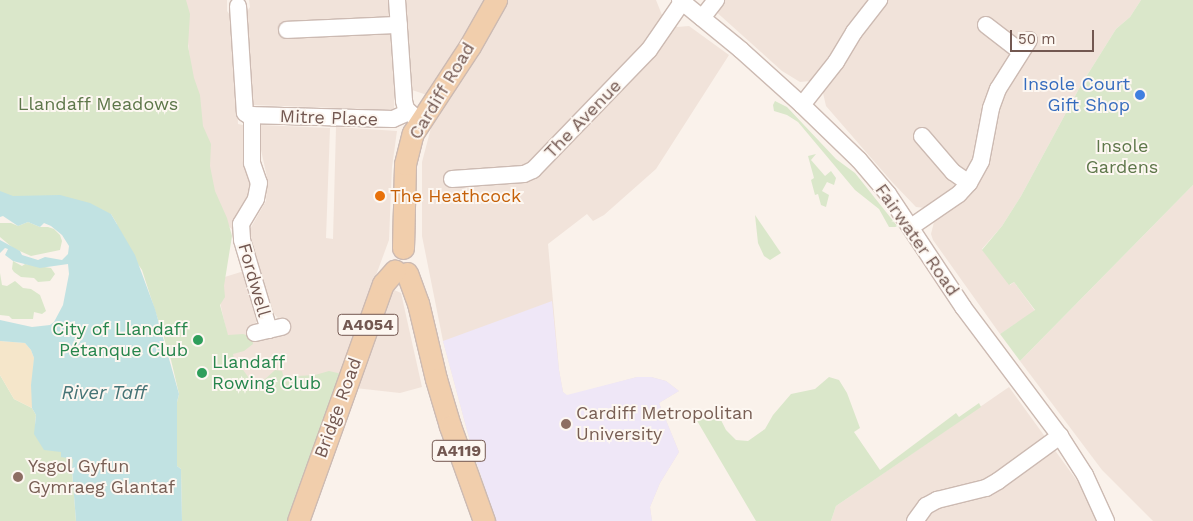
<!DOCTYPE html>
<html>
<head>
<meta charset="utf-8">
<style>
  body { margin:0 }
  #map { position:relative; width:1193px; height:521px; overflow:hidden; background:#faf2eb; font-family:"Work Sans",sans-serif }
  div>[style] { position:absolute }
  .residential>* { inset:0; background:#f1e3da }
  .education>* { inset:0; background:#efe7f7 }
  .green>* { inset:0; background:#dae7ca }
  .sand>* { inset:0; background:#f5e6ca }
  .water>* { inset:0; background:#c1e2e2 }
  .roads { filter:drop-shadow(1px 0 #ccbab2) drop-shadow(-1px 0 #ccbab2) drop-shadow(0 1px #ccbab2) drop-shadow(0 -1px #ccbab2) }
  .minor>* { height:16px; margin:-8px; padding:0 8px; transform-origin:8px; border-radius:8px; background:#fff }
  .major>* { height:21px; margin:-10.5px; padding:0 10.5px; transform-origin:10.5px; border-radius:10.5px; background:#f1ceac }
  .dots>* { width:14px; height:14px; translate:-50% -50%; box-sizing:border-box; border:2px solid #fdf7f1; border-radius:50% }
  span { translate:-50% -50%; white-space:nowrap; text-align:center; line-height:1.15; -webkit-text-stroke:4px #fdf7f1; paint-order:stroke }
  .shield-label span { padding:1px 4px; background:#fdf7f1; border:1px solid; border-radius:4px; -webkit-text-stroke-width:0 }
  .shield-label { font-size:16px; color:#735851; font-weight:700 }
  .shop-label { font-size:18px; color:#366cbe }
  .right { translate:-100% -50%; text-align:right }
  .street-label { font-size:18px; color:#735851 }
  .park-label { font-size:18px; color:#5e774a }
  .food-label { font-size:18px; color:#c56008 }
  .left { translate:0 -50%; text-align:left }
  .leisure-label { font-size:18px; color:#27864d }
  .education-label { font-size:18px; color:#785e54 }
  .water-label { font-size:19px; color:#467476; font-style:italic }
  .scale { position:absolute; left:1010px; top:30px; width:84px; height:22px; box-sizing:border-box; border:2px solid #735851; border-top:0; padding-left:6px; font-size:15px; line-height:18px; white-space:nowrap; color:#735851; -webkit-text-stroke:4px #fdf7f1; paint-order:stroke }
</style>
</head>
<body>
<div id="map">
  <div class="residential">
    <i style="clip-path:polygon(183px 0,227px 0,227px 11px,232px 18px,238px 124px,243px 125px,246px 157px,254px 180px,236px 233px,207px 206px)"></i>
    <i style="clip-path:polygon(249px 0,389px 0,395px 73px,394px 110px,251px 105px,244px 16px,250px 7px)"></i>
    <i style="clip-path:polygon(404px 0,489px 0,427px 95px,412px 90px)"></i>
    <i style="clip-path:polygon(508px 0,656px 0,662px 15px,677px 27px,689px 26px,729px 55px,656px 169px,604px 215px,593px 221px,587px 214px,548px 244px,559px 370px,563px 392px,567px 396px,637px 377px,651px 377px,666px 381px,679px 391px,659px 403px,679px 452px,660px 483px,650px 507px,652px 521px,496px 521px,471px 445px,443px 341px,422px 236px,422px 162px,432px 124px,442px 104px,485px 42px)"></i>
    <i style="clip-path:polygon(703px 0,1141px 0,1130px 17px,1116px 29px,1081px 85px,1021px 196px,1002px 226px,982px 249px,1010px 285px,1014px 282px,1035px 311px,1000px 334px,933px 240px,931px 234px,934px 222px,925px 208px,916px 207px,892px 182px,826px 106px,823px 93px,811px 81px,800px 82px,782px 71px)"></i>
    <i style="clip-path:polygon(261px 125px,330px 128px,326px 238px,333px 239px,336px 127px,397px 131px,392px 167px,389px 240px,337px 381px,240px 392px,215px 280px,244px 271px,259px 320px,252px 326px,287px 330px,285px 319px,278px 318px,273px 313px,252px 244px,250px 229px,266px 201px,267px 177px,261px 150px,259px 132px)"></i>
    <i style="clip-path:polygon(1193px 185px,1193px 521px,1153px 521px,1102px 470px,1020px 361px)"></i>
    <i style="clip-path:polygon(392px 289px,401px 293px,422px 387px,400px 393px,355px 388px)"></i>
    <i style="clip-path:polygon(1009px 387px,1083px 489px,1097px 521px,831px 521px,836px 506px)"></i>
  </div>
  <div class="education">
    <i style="clip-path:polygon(552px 301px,559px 370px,563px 392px,567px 395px,637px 377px,651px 377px,666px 381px,679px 391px,659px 403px,679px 452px,660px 483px,650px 507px,652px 521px,496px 521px,471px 445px,443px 341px)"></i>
  </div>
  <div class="green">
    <i style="clip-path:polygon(0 0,186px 0,190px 14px,188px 46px,194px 78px,200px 95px,203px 126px,211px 144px,210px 166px,215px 191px,227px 218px,232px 236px,224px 286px,225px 297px,220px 305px,228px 335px,243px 334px,252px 337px,253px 344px,244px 351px,233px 354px,235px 363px,241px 367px,251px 381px,251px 386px,263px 381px,275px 370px,282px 371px,285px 382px,292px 381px,297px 376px,315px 375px,329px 371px,342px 374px,287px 521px,182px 521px,181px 469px,177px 466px,177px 402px,179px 394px,171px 360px,142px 270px,114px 230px,117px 224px,111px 214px,0 202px)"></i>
    <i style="clip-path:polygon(1141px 0,1193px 0,1193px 185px,1020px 361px,1000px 334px,1035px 310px,1014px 282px,1009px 285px,982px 250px,1002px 226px,1021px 196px,1081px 85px,1116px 29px,1130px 17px)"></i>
    <i style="clip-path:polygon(775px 101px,787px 107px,836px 159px,855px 173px,898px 227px,889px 227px,879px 209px,855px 190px,798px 122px,787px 115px,774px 111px,773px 105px)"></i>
    <i style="clip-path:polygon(816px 154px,811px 160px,825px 176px,831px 171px,836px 178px,834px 185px,827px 182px,822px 191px,829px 195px,826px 207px,821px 205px,818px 194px,815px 195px,811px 180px,814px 178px,808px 156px)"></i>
    <i style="clip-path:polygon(755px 215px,781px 253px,770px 260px,764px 256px,758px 243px)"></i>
    <i style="clip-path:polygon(28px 222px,40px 227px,48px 227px,54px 229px,60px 235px,62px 241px,60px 250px,31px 256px,13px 248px,0 237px,0 223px,11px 223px,18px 226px)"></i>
    <i style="clip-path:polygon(13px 261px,22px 266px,25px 264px,51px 268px,55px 274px,50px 281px,38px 282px,34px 278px,21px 277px,14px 272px,12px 269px)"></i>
    <i style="clip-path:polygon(0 273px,2px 285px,7px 286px,15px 281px,23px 288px,31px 289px,40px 295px,46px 311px,42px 314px,34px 312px,33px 319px,12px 319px,9px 316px,0 315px)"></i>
    <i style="clip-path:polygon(0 375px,14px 399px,32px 408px,36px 415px,35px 424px,61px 452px,73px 459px,72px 471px,76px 521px,0 521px)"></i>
    <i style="clip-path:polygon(829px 377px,839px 380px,847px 393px,860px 428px,854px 432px,880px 470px,956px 413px,959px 417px,979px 403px,981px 407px,836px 506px,831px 521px,756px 521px,696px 419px,702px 416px,709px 420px,720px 418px,726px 430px,736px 440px,748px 441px,765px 429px,773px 415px,791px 394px,815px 389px)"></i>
  </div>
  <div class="sand">
    <i style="clip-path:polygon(0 341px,25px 343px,31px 350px,34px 358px,32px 408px,14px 399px,0 375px)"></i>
  </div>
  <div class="water">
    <i style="clip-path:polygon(0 191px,13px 196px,60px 195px,90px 203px,111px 214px,135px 255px,155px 309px,179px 394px,177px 402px,177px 466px,181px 469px,182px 521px,76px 521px,72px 470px,73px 459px,61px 457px,61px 452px,44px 450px,34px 434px,36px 415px,32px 408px,31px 385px,34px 358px,31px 350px,25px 343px,0 341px,0 320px,32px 327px,50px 325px,54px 322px,63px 305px,69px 274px,68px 264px,40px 268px,13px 261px,5px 255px,8px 249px,5px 248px,0 253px,0 240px,20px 251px,22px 255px,38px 260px,45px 257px,62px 260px,68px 254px,69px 246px,62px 235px,51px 226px,44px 223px,40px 227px,28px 222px,18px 226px,3px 216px,0 217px)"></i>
  </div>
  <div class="roads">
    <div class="minor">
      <i style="left:397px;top:0;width:101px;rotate:86deg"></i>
      <i style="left:404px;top:101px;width:8px;rotate:76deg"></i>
      <i style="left:406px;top:109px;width:13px;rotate:42deg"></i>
      <i style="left:680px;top:0;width:79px;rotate:39.3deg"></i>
      <i style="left:741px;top:50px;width:82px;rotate:42deg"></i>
      <i style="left:802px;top:105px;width:79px;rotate:44deg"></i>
      <i style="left:859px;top:160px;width:45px;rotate:49.5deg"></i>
      <i style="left:888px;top:194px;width:136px;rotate:56.4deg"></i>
      <i style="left:963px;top:307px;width:161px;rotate:53.1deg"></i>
      <i style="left:1060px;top:436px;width:46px;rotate:57.3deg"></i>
      <i style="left:1085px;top:475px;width:51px;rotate:65.5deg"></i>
      <i style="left:238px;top:6px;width:107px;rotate:86.3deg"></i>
      <i style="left:245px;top:113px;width:4px;rotate:34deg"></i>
      <i style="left:248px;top:115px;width:145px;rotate:1.6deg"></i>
      <i style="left:393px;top:119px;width:17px;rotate:-24deg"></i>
      <i style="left:702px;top:18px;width:23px;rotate:-52deg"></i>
      <i style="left:986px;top:25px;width:44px;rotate:37.6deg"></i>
      <i style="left:287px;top:30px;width:112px;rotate:-2.6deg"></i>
      <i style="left:802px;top:105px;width:55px;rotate:-51.7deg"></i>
      <i style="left:836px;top:62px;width:35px;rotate:-59deg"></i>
      <i style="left:854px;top:32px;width:41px;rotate:-52deg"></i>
      <i style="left:252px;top:115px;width:48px;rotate:90deg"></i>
      <i style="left:252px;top:163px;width:21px;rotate:71deg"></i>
      <i style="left:259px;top:183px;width:16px;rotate:101deg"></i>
      <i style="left:256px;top:199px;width:29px;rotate:121deg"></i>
      <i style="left:241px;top:224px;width:16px;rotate:86deg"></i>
      <i style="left:242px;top:240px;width:94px;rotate:73.3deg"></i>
      <i style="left:922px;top:136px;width:48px;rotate:49.3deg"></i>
      <i style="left:953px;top:172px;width:19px;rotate:35deg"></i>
      <i style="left:452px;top:179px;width:72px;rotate:-4deg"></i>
      <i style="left:524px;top:174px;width:10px;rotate:-24deg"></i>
      <i style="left:533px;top:170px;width:167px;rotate:-46deg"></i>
      <i style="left:649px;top:50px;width:58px;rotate:-55.5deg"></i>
      <i style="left:911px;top:227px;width:58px;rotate:-34.5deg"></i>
      <i style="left:959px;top:194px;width:15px;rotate:-48deg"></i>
      <i style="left:969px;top:183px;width:25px;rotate:-61deg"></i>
      <i style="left:981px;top:161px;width:54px;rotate:-79.3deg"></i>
      <i style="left:991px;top:108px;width:20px;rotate:-70deg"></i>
      <i style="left:998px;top:89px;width:58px;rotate:-57.7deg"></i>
      <i style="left:255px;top:333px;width:28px;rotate:-13deg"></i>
      <i style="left:915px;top:521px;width:19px;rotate:-54deg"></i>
      <i style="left:926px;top:506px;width:13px;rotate:-29deg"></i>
      <i style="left:937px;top:500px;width:50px;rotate:-13.8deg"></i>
      <i style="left:986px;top:488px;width:14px;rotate:-30deg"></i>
      <i style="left:998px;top:481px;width:77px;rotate:-36deg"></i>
    </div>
    <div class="major">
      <i style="left:403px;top:248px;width:84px;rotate:-88.6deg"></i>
      <i style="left:405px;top:164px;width:32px;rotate:-76deg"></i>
      <i style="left:413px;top:133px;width:104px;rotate:-56.8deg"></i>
      <i style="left:470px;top:46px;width:53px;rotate:-60.5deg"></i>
      <i style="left:407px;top:273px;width:32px;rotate:70deg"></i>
      <i style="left:418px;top:303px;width:78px;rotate:76.7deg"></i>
      <i style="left:436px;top:379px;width:49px;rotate:73.4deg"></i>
      <i style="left:450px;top:426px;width:101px;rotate:70.3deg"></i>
      <i style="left:298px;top:521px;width:252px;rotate:-70.3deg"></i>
      <i style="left:383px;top:284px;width:18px;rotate:-49deg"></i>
    </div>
  </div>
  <div class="dots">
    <i style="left:1140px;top:95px;background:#3f7fe0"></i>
    <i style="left:380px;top:196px;background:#e8710a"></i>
    <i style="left:198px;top:340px;background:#2e9e5b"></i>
    <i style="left:202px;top:373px;background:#2e9e5b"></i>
    <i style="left:566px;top:424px;background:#8d6e63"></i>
    <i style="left:18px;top:477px;background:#8d6e63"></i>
  </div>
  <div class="shield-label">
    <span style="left:368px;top:325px">A4054</span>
    <span style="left:459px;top:451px">A4119</span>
  </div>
  <div class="shop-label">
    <span class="right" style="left:1130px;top:95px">Insole Court<br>Gift Shop</span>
  </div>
  <div class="street-label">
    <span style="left:442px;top:91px;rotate:-59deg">Cardiff Road</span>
    <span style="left:329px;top:118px;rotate:2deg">Mitre Place</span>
    <span style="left:583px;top:119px;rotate:-46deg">The Avenue</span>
    <span style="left:917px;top:240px;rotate:55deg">Fairwater Road</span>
    <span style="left:254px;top:280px;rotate:74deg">Fordwell</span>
    <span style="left:338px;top:408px;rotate:-70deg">Bridge Road</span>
  </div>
  <div class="park-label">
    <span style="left:98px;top:104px">Llandaff Meadows</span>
    <span style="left:1122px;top:157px">Insole<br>Gardens</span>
  </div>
  <div class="food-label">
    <span class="left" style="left:390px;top:196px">The Heathcock</span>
  </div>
  <div class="leisure-label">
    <span class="right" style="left:188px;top:340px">City of Llandaff<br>Pétanque Club</span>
    <span class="left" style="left:212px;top:373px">Llandaff<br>Rowing Club</span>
  </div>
  <div class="education-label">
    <span class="left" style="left:576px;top:424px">Cardiff Metropolitan<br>University</span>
    <span class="left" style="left:28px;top:477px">Ysgol Gyfun<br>Gymraeg Glantaf</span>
  </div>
  <div class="water-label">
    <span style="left:104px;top:393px">River Taff</span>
  </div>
  <div class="scale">50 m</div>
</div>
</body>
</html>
